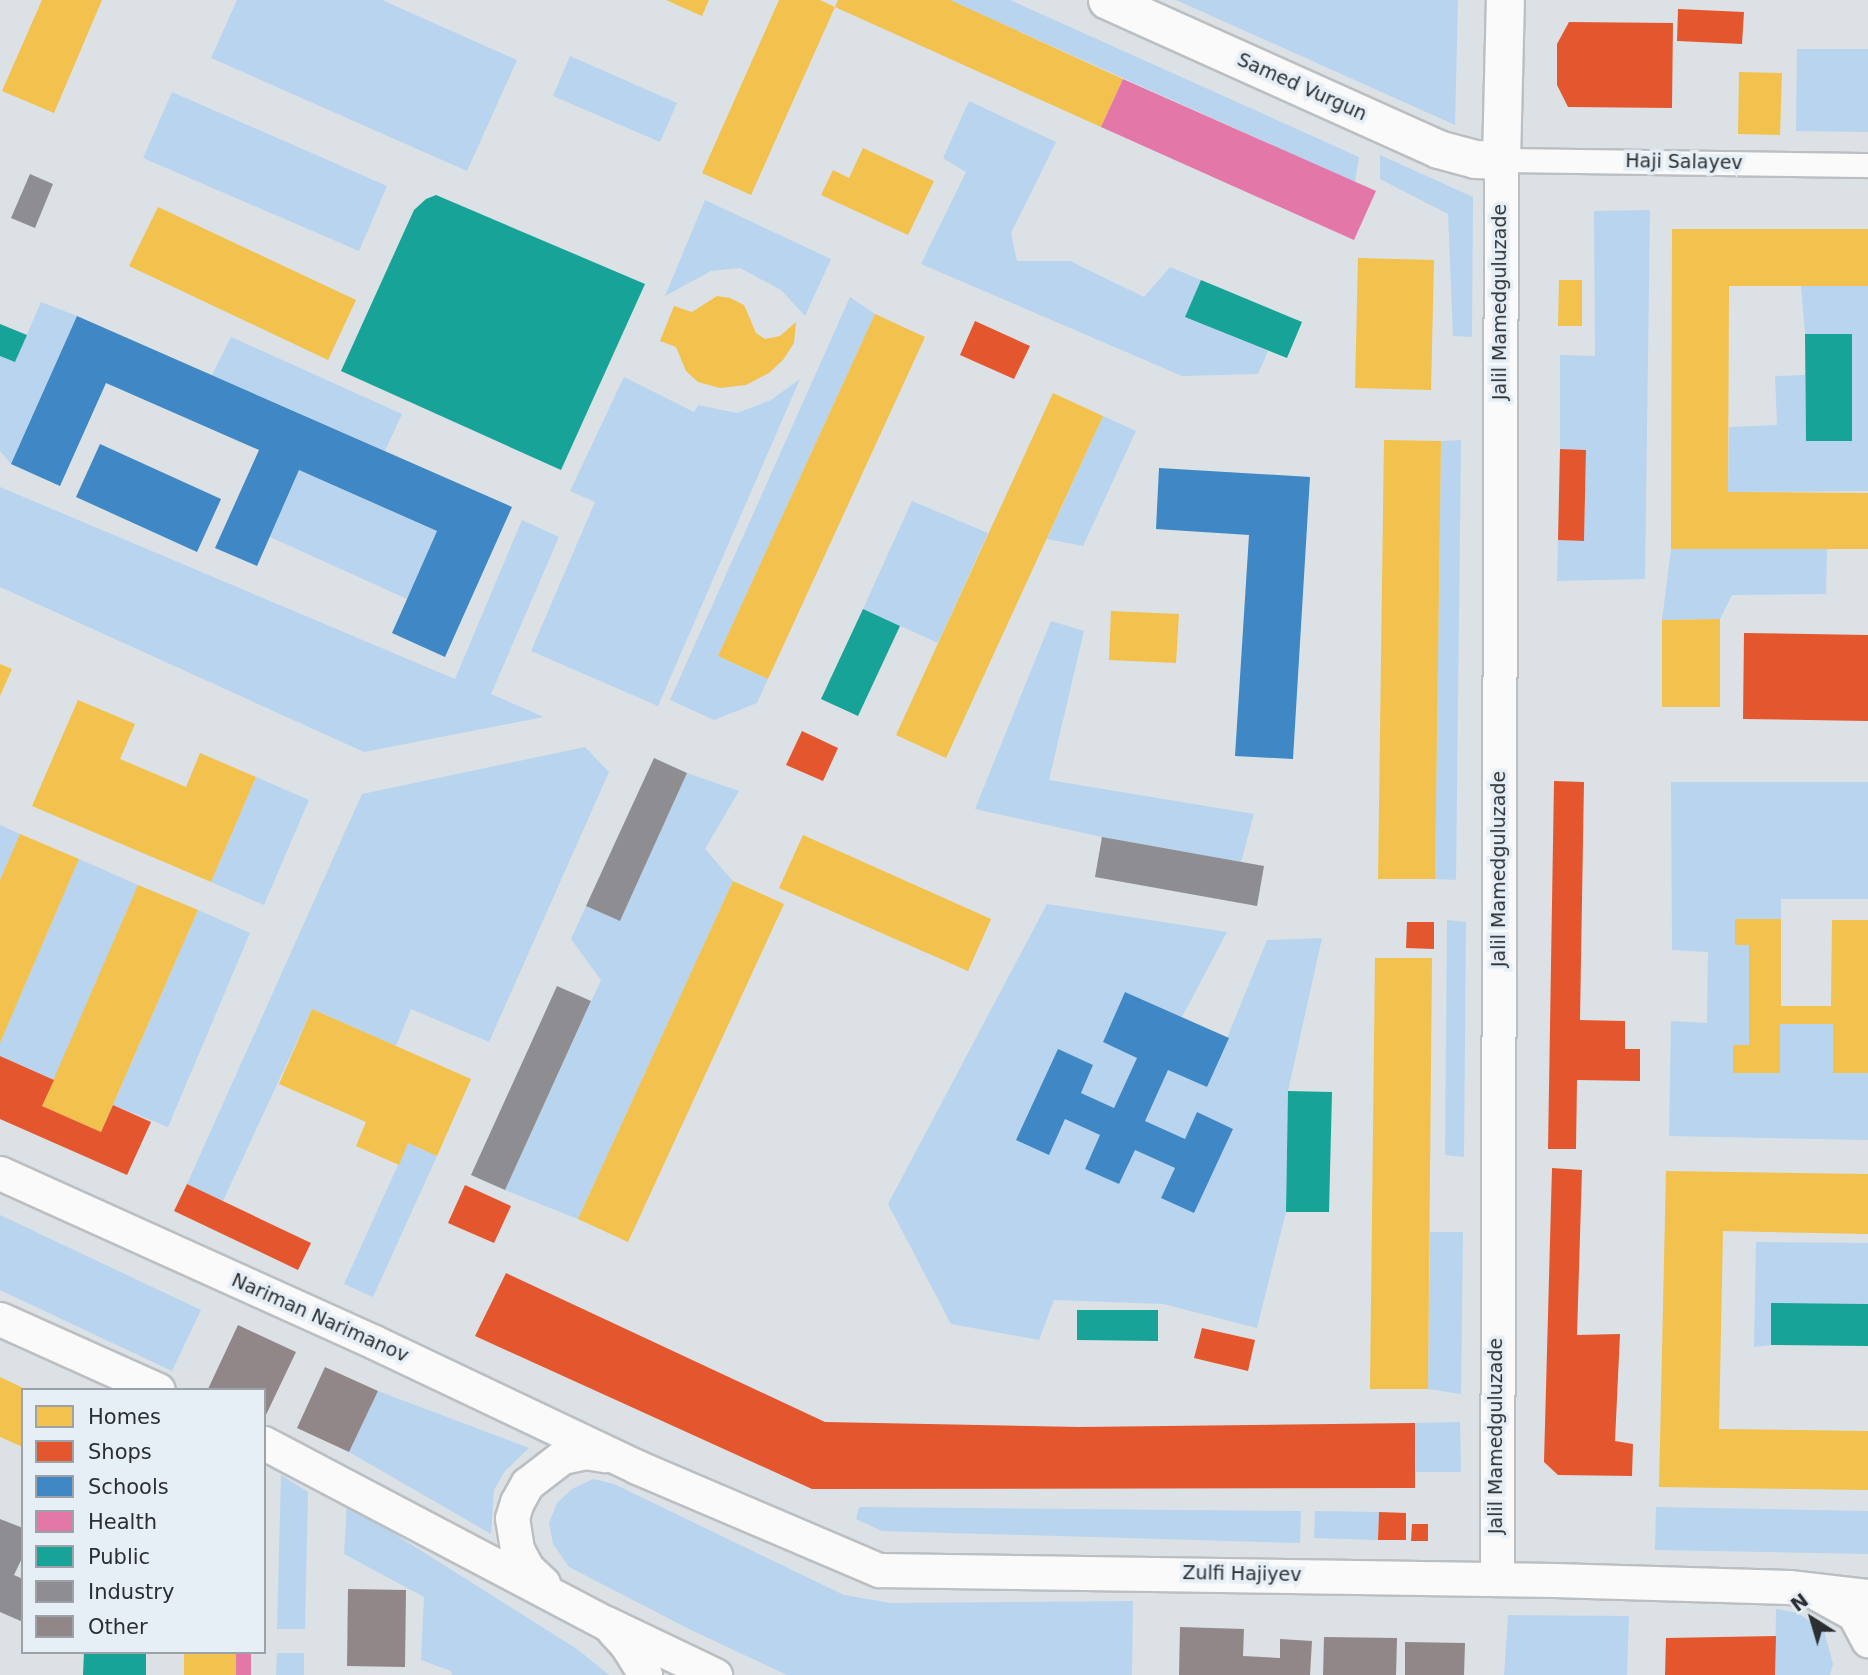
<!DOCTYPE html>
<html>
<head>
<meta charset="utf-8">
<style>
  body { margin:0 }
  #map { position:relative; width:1868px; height:1675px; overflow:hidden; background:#dce1e5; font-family:"DejaVu Sans",sans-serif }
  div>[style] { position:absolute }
  .green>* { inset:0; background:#b9d4ee }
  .homes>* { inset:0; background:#f2c14e }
  .shops>* { inset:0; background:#e4572e }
  .schools>* { inset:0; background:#3f88c5 }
  .health>* { inset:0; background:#e377a8 }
  .public>* { inset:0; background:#17a398 }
  .industry>* { inset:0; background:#8d8d92 }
  .building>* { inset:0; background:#928788 }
  .roads { filter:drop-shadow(2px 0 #bbbfc2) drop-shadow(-2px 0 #bbbfc2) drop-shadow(0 2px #bbbfc2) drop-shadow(0 -2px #bbbfc2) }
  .minor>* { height:23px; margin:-11.5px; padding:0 11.5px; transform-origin:11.5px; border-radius:11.5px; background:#fafafb }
  .secondary>* { height:33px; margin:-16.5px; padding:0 16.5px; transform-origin:16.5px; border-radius:16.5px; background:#fafafb }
  .primary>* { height:37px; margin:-18.5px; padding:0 18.5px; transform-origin:18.5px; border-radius:18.5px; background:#fafafb }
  span { translate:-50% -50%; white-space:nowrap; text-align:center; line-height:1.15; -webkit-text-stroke:7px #e6eef6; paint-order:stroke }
  .street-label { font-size:19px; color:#2c2f32 }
  .legend { position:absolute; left:21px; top:1388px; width:245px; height:266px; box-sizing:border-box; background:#e6eef6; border:2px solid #9ca2a8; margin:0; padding:9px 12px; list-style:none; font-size:21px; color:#2c2f32 }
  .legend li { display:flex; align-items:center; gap:14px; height:35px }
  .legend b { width:35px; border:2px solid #9ca2a8 }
  .north { position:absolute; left:1777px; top:1584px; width:70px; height:70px; -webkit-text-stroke:5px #e6eef6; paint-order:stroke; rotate:323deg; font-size:19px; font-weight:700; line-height:28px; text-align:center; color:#2c2f32 }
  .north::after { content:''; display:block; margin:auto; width:24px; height:32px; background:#2c2f32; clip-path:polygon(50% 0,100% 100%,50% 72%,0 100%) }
</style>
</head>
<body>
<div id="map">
  <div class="green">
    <i style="clip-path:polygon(237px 0,382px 0,517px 60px,467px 171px,211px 58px)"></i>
    <i style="clip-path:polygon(949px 0,1010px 0,1359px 157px,1355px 182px)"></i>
    <i style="clip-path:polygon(1176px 0,1458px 0,1455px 125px)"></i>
    <i style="clip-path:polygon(1797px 49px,1868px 49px,1868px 132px,1796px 131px)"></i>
    <i style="clip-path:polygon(570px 56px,677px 103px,660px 142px,553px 96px)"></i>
    <i style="clip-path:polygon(172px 92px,387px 186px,359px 251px,143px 158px)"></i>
    <i style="clip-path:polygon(969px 101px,1056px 142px,1011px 233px,1017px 261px,1070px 261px,1144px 297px,1170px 267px,1201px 280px,1186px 317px,1268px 351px,1258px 374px,1182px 376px,921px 264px,966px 172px,943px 158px)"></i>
    <i style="clip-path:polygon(1380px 155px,1473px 197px,1472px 337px,1453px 336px,1448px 214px,1380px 179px)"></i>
    <i style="clip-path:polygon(705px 200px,831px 259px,805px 316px,781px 290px,740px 268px,711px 271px,665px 296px)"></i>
    <i style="clip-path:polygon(1650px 210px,1645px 579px,1557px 581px,1558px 540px,1584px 541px,1586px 450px,1560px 449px,1560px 355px,1595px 356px,1594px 211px)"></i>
    <i style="clip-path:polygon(1801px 286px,1868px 286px,1868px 491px,1728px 492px,1729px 427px,1777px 425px,1775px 376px,1805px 375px,1806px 441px,1852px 441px,1805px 334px)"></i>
    <i style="clip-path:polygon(850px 297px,875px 314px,718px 656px,768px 679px,757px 703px,714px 720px,670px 700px)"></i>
    <i style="clip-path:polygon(41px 302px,77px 316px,11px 464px,0 451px,0 356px,15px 362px)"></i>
    <i style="clip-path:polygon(231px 337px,402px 414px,385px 451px,212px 375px)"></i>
    <i style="clip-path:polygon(624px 377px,694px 412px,698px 405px,737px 413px,771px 400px,800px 379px,658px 706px,531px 651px,595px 502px,570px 491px)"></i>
    <i style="clip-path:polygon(1103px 416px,1136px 431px,1083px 546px,1047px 539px)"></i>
    <i style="clip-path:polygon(1461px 440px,1456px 880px,1435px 879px,1441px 441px)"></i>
    <i style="clip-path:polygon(299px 470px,437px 531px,407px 599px,270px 537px)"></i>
    <i style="clip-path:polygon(0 487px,455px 679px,522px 520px,559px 537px,491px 694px,544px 717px,364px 752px,0 587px)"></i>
    <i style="clip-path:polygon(912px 501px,988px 533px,938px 643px,863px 609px)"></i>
    <i style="clip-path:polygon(1671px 549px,1827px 549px,1826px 594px,1732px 595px,1720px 619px,1662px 620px)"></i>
    <i style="clip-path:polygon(1051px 621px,1084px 631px,1049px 780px,1254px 814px,1241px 862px,1102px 837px,975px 809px)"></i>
    <i style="clip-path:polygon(585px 747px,609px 772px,489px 1042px,411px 1009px,396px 1046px,312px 1009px,223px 1201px,187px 1184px,362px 794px)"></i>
    <i style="clip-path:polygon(687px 773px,739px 791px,705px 849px,733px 881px,578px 1219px,505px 1190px,601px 980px,571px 939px,586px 906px,620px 921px)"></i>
    <i style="clip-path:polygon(256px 777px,309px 800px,264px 905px,211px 882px)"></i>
    <i style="clip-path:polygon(1671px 782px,1868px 782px,1868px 899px,1781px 899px,1781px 919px,1735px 919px,1735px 945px,1749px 945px,1749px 1045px,1733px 1045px,1733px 1073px,1780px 1024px,1833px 1024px,1833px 1072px,1868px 1073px,1868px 1140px,1669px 1136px,1671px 1021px,1707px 1023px,1708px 952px,1672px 950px)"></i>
    <i style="clip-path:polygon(0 825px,20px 834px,0 880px)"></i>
    <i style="clip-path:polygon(79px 859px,138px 885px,54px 1080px,0 1056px,0 1043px)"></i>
    <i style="clip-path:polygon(1047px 904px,1227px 932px,1182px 1017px,1125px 992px,1103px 1042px,1137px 1058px,1114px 1108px,1081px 1093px,1093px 1065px,1058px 1050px,1017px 1140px,1049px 1154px,1065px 1119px,1100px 1135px,1085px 1169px,1135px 1150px,1175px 1168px,1161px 1198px,1194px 1213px,1233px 1129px,1197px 1113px,1185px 1139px,1145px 1121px,1168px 1070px,1207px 1087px,1267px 940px,1322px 938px,1288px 1091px,1286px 1212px,1257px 1328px,1163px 1304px,1054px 1300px,1039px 1340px,951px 1324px,888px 1204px)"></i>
    <i style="clip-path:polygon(198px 910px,250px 933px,168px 1127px,113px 1105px)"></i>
    <i style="clip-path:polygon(1447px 920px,1466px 922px,1464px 1157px,1445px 1155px)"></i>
    <i style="clip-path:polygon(408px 1143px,437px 1156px,373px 1297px,344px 1284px)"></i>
    <i style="clip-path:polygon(0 1215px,201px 1310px,172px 1371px,0 1290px)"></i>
    <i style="clip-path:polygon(1430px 1232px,1463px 1232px,1461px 1394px,1428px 1389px)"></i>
    <i style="clip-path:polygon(1756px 1242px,1868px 1243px,1868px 1304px,1772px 1303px,1771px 1345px,1754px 1347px)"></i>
    <i style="clip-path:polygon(378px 1391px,529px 1448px,505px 1471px,494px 1490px,491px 1534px,349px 1452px)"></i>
    <i style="clip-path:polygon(1460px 1422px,1461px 1472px,1416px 1472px,1415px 1423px)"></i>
    <i style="clip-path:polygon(281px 1475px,308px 1492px,305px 1629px,277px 1629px)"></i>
    <i style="clip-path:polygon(593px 1479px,614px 1484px,844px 1595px,891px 1603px,1133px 1601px,1132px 1675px,787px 1675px,689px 1629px,569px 1567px,553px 1544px,549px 1523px,557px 1503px,572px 1489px)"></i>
    <i style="clip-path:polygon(347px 1504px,577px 1649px,609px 1675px,452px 1675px,451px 1671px,421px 1660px,424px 1597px,344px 1554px)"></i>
    <i style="clip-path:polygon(859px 1507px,1301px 1511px,1300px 1543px,882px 1531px,856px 1519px)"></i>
    <i style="clip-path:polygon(1656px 1507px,1868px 1511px,1868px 1554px,1655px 1550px)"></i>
    <i style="clip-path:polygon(1315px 1511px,1379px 1512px,1378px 1540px,1314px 1538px)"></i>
    <i style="clip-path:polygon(1776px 1609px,1798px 1613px,1824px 1631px,1833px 1664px,1830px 1675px,1775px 1675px)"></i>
    <i style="clip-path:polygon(1508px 1615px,1629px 1616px,1627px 1675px,1504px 1675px)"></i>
    <i style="clip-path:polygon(277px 1653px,304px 1653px,304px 1675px,276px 1675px)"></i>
  </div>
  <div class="homes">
    <i style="clip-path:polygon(42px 0,102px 0,54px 113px,2px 91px)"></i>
    <i style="clip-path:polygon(666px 0,709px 0,702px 16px)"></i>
    <i style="clip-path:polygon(779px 0,820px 0,835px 7px,838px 0,950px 0,1123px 79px,1101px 127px,835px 7px,751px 195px,702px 173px)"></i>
    <i style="clip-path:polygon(1739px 72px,1782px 73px,1780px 135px,1738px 134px)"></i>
    <i style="clip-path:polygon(863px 148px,934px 181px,908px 235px,821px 195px,833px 170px,849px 178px)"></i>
    <i style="clip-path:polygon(158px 207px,356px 300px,328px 360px,129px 266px)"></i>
    <i style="clip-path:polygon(1672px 229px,1868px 229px,1868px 286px,1729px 286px,1728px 492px,1868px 493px,1868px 549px,1671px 549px)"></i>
    <i style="clip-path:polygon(1358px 258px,1434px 260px,1431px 390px,1355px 388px)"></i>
    <i style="clip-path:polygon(1559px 280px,1582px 280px,1582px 326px,1558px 326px)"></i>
    <i style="clip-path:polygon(717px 296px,730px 298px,744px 305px,756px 333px,765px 339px,780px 336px,796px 322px,794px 343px,783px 360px,769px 373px,746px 385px,720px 388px,698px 382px,686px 371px,676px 347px,660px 341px,674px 306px,692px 312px)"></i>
    <i style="clip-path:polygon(875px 314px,925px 337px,768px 679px,718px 656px)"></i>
    <i style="clip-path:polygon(1053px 393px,1103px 416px,946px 758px,896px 735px)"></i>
    <i style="clip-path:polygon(1384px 440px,1441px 441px,1435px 879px,1378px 879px)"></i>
    <i style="clip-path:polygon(1111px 611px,1179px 614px,1176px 663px,1109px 660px)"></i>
    <i style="clip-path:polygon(1720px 619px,1720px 707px,1662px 707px,1662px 620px)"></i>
    <i style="clip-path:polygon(0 664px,12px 669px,0 696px)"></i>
    <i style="clip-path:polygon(78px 700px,135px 724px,120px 759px,186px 787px,200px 753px,256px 777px,211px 882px,32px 806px)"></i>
    <i style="clip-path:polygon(20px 834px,79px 859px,0 1043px,0 880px)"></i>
    <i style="clip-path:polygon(803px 835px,991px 919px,968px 971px,779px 888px)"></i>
    <i style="clip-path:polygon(733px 881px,784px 904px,628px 1242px,578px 1219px)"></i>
    <i style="clip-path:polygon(138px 885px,198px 910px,101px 1132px,42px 1106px)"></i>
    <i style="clip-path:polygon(1735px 919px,1781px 919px,1781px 1006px,1831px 1006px,1832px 920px,1868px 920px,1868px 1073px,1833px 1073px,1833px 1024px,1780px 1024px,1780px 1073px,1733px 1073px,1733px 1045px,1749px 1045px,1749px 945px,1735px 945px)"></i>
    <i style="clip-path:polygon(1375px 958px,1432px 958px,1428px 1389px,1370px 1389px)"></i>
    <i style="clip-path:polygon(312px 1009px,471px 1079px,437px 1156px,408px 1143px,399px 1165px,356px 1146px,366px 1122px,279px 1084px)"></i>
    <i style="clip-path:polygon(1666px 1171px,1868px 1174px,1868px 1234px,1723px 1231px,1719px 1429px,1868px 1431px,1868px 1490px,1659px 1487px)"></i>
    <i style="clip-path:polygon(0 1377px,23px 1388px,23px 1447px,0 1437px)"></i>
    <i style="clip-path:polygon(184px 1652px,236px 1652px,236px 1675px,184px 1675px)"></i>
  </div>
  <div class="shops">
    <i style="clip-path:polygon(1678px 9px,1744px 12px,1742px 44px,1677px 41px)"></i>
    <i style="clip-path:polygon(1569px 22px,1673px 23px,1672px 108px,1568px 107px,1557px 85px,1557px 44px)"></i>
    <i style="clip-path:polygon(975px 321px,1030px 346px,1014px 379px,960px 355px)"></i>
    <i style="clip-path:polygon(1560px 449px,1586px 450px,1584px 541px,1558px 540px)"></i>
    <i style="clip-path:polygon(1744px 633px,1868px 635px,1868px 721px,1743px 719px)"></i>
    <i style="clip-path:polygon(802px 731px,838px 748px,823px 781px,786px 765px)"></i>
    <i style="clip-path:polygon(1554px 781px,1584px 782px,1580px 1020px,1625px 1021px,1625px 1049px,1640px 1049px,1640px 1081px,1577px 1080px,1576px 1149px,1548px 1149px)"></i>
    <i style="clip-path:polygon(1407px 922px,1434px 922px,1434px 949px,1406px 948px)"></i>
    <i style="clip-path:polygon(0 1056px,54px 1080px,42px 1106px,101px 1132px,113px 1105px,151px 1122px,127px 1175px,0 1119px)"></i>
    <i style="clip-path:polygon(1552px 1168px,1582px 1170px,1577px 1335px,1620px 1334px,1615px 1441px,1633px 1444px,1632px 1476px,1558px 1475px,1544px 1462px)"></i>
    <i style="clip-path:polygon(187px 1184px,311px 1243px,298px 1270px,174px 1211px)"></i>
    <i style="clip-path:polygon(465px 1185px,511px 1206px,494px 1243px,448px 1223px)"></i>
    <i style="clip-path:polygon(506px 1273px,825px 1422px,1080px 1427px,1415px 1423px,1415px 1488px,812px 1489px,475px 1336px)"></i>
    <i style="clip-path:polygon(1202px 1328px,1255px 1340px,1248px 1371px,1194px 1358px)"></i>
    <i style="clip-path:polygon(1379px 1512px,1406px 1513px,1406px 1540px,1378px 1540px)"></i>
    <i style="clip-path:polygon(1412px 1524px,1428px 1524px,1428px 1541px,1411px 1541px)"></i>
    <i style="clip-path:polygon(1776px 1636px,1775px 1675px,1665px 1675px,1666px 1638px)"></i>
  </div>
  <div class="schools">
    <i style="clip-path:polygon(77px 316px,512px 507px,445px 657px,392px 633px,437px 531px,299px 470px,257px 566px,215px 548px,259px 450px,106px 383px,60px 486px,11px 464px)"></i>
    <i style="clip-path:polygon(100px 444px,221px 499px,197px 552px,76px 497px)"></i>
    <i style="clip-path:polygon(1159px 468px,1310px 477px,1293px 759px,1235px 756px,1249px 535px,1156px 529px)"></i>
    <i style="clip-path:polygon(1125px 992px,1229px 1038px,1207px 1087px,1168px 1070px,1145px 1121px,1185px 1139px,1197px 1112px,1233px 1129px,1194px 1213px,1161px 1198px,1175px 1168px,1135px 1150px,1119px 1184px,1085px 1169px,1100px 1135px,1065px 1119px,1049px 1155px,1016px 1140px,1058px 1049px,1093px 1065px,1081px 1093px,1114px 1108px,1137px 1058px,1103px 1042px)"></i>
  </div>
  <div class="health">
    <i style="clip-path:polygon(1123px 79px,1376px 191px,1354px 240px,1101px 127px)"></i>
    <i style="clip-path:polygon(236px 1652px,251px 1652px,251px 1675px,236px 1675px)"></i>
  </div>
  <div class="public">
    <i style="clip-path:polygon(436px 195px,645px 284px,561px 470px,341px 371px,414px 210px,426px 199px)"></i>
    <i style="clip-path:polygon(1201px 280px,1302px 322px,1287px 358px,1185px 317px)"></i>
    <i style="clip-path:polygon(0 324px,27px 335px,15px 362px,0 356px)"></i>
    <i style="clip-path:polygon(1805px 334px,1852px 334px,1852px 441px,1806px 441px)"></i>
    <i style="clip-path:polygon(863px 609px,900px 626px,858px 716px,821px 699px)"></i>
    <i style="clip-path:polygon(1288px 1091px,1332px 1092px,1329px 1212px,1286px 1212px)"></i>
    <i style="clip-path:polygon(1771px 1303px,1868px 1304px,1868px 1346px,1771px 1345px)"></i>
    <i style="clip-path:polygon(1077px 1310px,1158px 1310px,1158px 1341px,1077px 1340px)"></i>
    <i style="clip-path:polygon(84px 1652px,146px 1652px,146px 1675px,83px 1675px)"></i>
  </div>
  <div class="industry">
    <i style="clip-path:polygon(30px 174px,53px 184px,35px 228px,11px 218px)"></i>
    <i style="clip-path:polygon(654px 758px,687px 773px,620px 921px,586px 906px)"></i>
    <i style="clip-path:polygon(1102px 837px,1264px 866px,1257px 906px,1095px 877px)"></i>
    <i style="clip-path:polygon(557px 986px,591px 1001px,505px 1190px,471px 1175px)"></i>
    <i style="clip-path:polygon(0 1519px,23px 1528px,23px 1556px,14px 1575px,23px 1579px,23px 1622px,0 1612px)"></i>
  </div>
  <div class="building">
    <i style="clip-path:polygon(238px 1325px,296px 1352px,264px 1419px,264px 1390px,208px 1389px)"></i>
    <i style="clip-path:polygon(325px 1367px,378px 1391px,349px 1452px,297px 1428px)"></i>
    <i style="clip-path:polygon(348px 1589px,406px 1590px,405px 1667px,347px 1666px)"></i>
    <i style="clip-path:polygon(1180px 1627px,1244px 1629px,1243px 1656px,1280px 1658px,1280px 1639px,1312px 1641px,1310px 1675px,1179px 1675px)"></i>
    <i style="clip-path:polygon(1324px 1637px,1397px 1638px,1396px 1675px,1323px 1675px)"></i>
    <i style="clip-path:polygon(1405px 1642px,1465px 1643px,1464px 1675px,1405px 1675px)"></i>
  </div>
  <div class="roads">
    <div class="minor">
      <i style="left:1501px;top:160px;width:367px;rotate:0.8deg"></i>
    </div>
    <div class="secondary">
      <i style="left:0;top:1173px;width:410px;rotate:24.3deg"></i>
      <i style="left:374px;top:1342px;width:291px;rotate:25.4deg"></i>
      <i style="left:637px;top:1467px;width:263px;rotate:23.1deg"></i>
      <i style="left:879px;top:1570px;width:675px;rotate:0.85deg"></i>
      <i style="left:1554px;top:1580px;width:235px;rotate:1.7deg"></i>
      <i style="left:1789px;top:1587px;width:80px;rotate:6.5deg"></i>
      <i style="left:0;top:1319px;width:173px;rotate:24.2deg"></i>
      <i style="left:264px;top:1443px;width:386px;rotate:27.8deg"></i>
      <i style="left:606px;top:1623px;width:121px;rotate:25.5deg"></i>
      <i style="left:1497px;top:1579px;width:1419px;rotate:-89.84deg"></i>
      <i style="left:543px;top:1583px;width:22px;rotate:-137deg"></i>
      <i style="left:527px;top:1568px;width:21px;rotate:-118deg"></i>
      <i style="left:517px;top:1549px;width:31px;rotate:-99deg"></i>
      <i style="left:512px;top:1518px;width:17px;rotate:-73deg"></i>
      <i style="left:517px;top:1502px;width:21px;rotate:-61deg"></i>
      <i style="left:527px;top:1484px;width:44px;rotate:-37.6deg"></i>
      <i style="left:562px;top:1457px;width:24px;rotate:-12deg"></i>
      <i style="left:585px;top:1452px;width:20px;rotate:9deg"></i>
      <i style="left:1818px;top:1594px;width:41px;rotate:29.1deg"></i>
      <i style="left:1854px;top:1614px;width:30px;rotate:62deg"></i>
      <i style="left:613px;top:1630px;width:19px;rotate:47deg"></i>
      <i style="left:626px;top:1644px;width:36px;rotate:58deg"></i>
    </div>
    <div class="primary">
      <i style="left:1107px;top:0;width:363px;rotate:24.2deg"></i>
      <i style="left:1438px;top:149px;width:38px;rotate:15deg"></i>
      <i style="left:1475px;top:159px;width:26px;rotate:2deg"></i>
      <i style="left:1501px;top:160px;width:160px;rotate:-88.6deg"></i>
    </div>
  </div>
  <div class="street-label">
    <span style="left:1302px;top:87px;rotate:24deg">Samed Vurgun</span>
    <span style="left:1684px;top:162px;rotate:1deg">Haji Salayev</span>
    <span style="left:1500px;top:302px;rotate:-90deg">Jalil Mamedguluzade</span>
    <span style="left:1499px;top:869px;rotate:-90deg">Jalil Mamedguluzade</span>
    <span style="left:320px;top:1318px;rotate:24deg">Nariman Narimanov</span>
    <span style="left:1496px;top:1436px;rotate:-90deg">Jalil Mamedguluzade</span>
    <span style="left:1242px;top:1574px;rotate:1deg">Zulfi Hajiyev</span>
  </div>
  <ul class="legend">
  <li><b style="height:19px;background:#f2c14e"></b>Homes</li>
  <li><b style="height:19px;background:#e4572e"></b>Shops</li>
  <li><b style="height:19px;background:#3f88c5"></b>Schools</li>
  <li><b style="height:19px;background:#e377a8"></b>Health</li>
  <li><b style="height:19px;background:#17a398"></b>Public</li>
  <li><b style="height:19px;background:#8d8d92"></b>Industry</li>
  <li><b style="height:19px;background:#928788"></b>Other</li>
  </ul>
  <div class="north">N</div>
</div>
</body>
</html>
